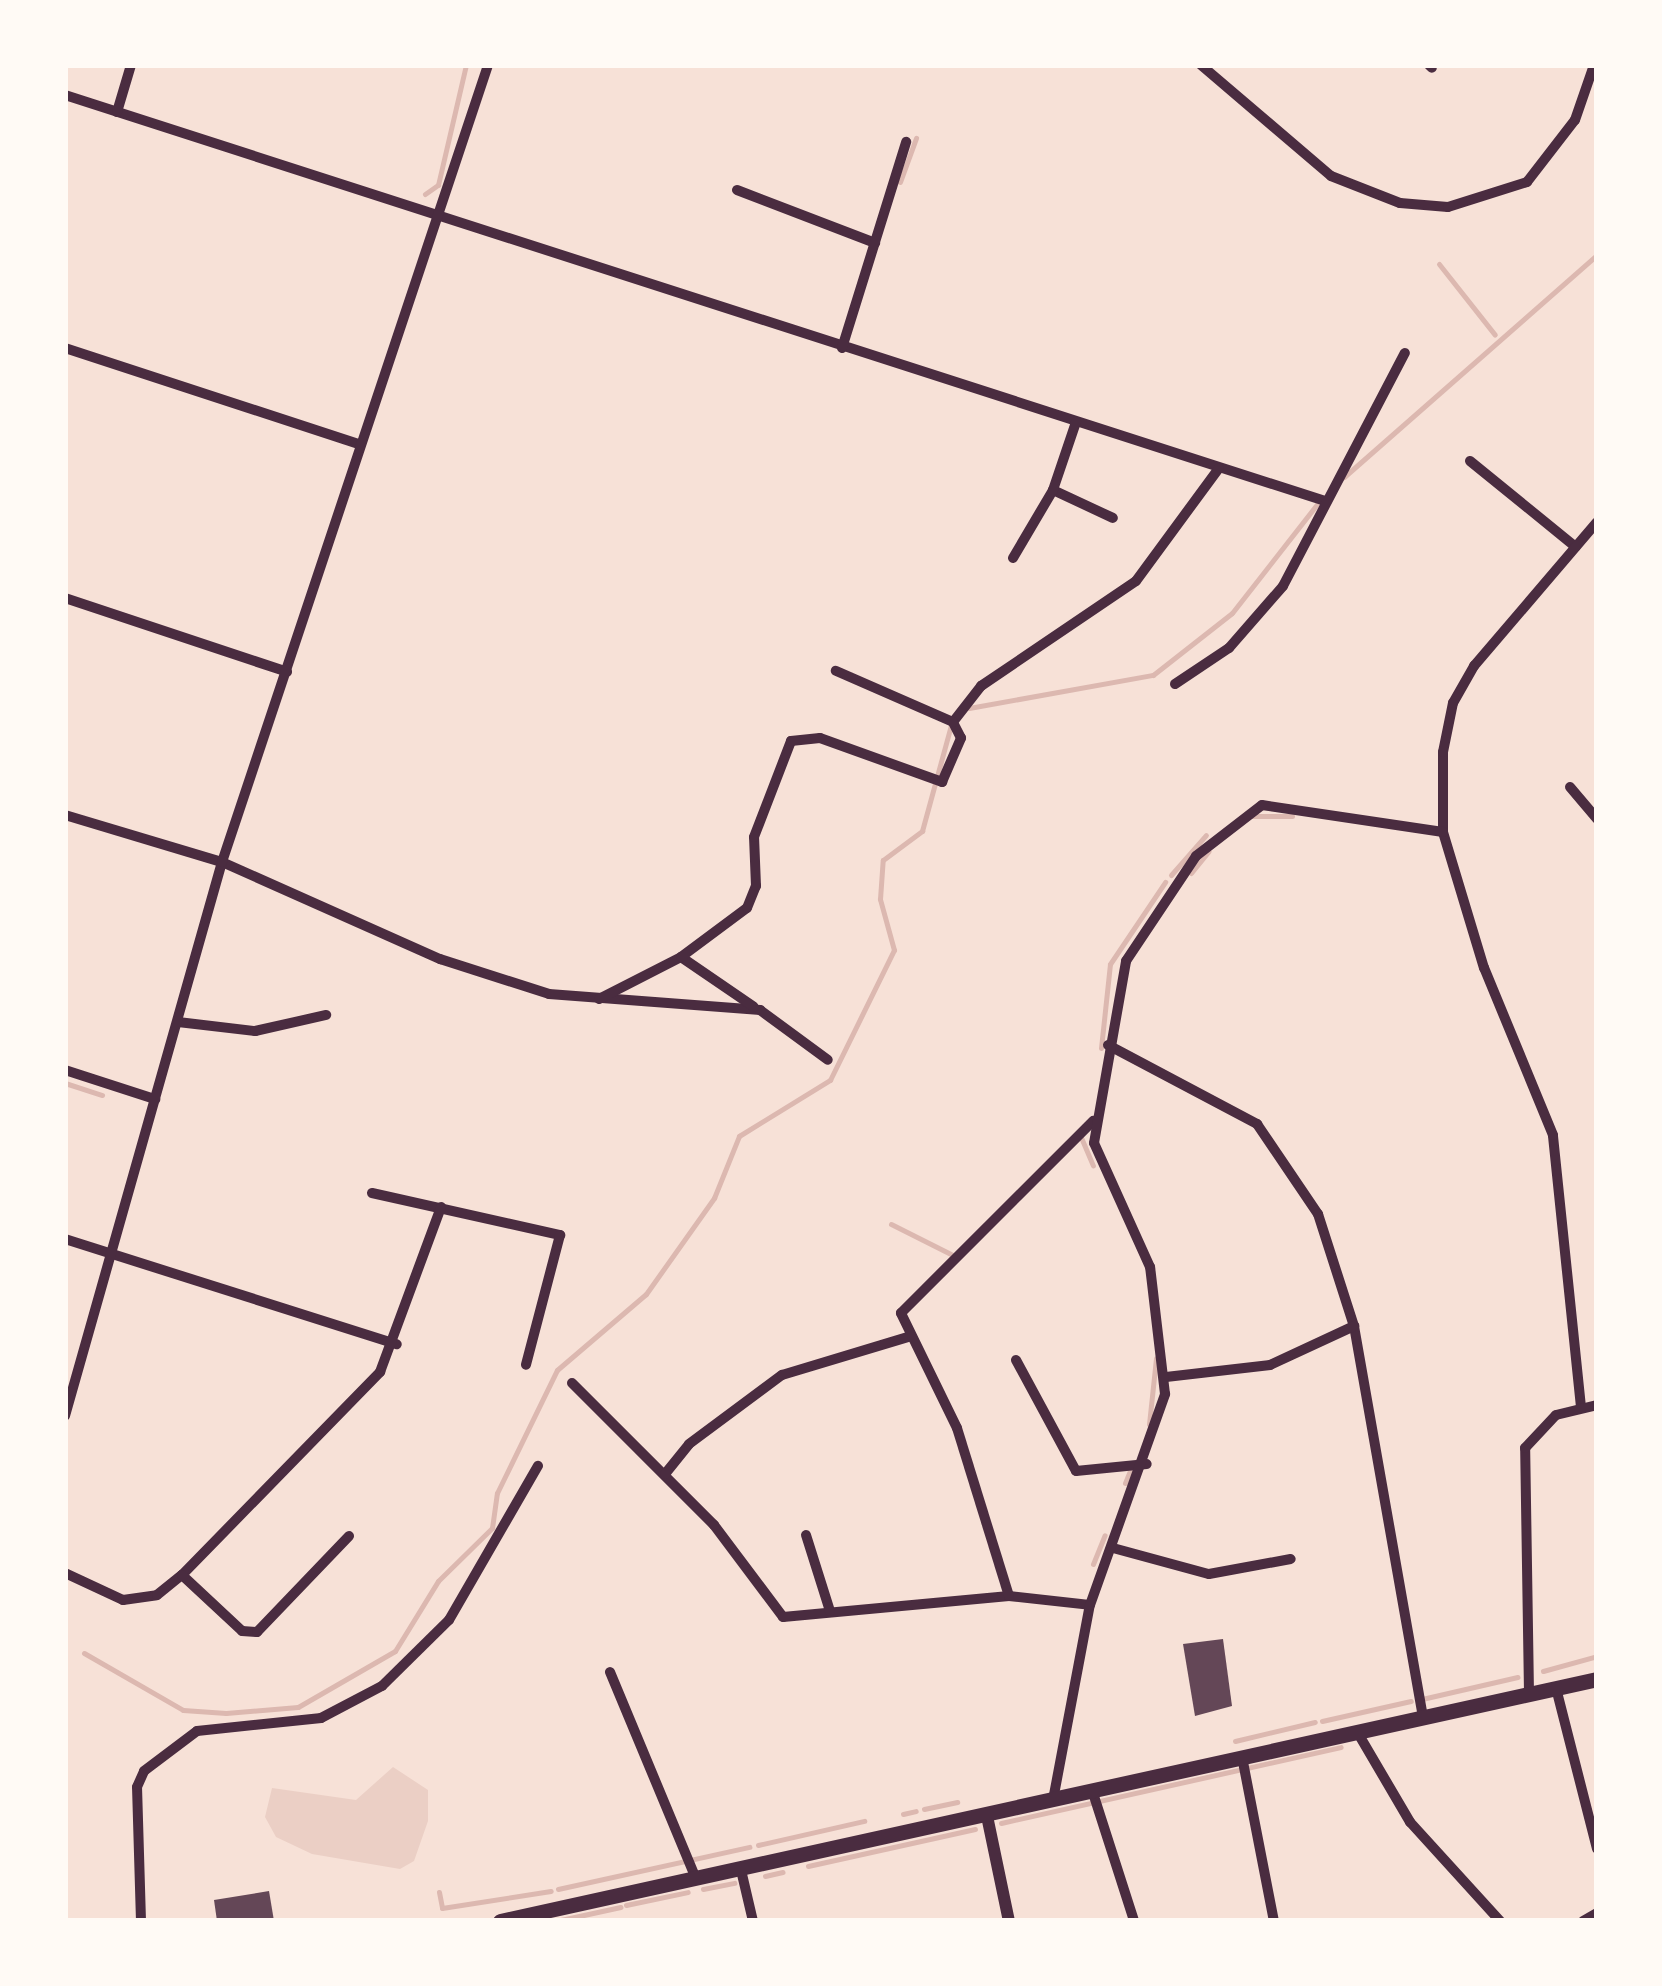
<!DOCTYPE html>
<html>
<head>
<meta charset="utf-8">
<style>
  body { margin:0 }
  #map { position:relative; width:1662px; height:1986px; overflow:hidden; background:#f7e1d7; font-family:Quicksand,sans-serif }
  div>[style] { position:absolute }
  .green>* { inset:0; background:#ebcfc5 }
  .stream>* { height:5px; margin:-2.5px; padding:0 2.5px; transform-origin:2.5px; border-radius:2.5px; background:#dcb8b0 }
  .building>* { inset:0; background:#644757 }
  .minor>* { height:10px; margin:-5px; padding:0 5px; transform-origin:5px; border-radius:5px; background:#4a2c40 }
  .tertiary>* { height:12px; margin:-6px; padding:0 6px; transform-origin:6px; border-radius:6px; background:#4a2c40 }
  .primary>* { height:15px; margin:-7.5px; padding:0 7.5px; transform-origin:7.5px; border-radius:7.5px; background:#4a2c40 }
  span { translate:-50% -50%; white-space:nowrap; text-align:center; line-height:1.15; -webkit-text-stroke:9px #fffaf5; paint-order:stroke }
  .frame { position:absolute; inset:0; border:68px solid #fffaf5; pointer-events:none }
</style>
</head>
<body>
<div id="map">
  <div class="green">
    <i style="clip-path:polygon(393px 1767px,428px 1790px,428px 1821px,414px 1861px,400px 1869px,312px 1854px,276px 1837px,265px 1817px,272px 1788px,356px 1800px)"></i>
  </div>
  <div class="stream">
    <i style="left:900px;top:182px;width:47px;rotate:-70deg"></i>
    <i style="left:425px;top:194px;width:16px;rotate:-35deg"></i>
    <i style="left:438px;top:185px;width:123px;rotate:-76.9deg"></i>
    <i style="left:1439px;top:264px;width:90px;rotate:51.7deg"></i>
    <i style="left:1344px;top:477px;width:337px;rotate:-41.3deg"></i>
    <i style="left:969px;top:708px;width:187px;rotate:-10.2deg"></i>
    <i style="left:1153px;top:675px;width:100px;rotate:-38.1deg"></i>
    <i style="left:1232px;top:613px;width:145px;rotate:-52deg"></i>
    <i style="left:1252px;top:816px;width:40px"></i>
    <i style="left:1191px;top:873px;width:28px;rotate:-51deg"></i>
    <i style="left:1171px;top:875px;width:53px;rotate:-48.8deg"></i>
    <i style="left:1101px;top:1048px;width:84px;rotate:-83.9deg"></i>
    <i style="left:1110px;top:964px;width:99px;rotate:-56.1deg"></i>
    <i style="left:65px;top:1083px;width:39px;rotate:18deg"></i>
    <i style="left:1080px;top:1135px;width:33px;rotate:67deg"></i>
    <i style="left:891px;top:1224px;width:69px;rotate:26.6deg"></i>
    <i style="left:1149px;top:1424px;width:66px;rotate:-83.9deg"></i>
    <i style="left:1125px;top:1483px;width:16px;rotate:-68deg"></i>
    <i style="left:1093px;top:1564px;width:31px;rotate:-68deg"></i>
    <i style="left:84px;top:1653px;width:114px;rotate:29.9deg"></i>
    <i style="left:183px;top:1710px;width:43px;rotate:4deg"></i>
    <i style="left:226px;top:1713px;width:72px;rotate:-4.8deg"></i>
    <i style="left:298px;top:1707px;width:112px;rotate:-30deg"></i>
    <i style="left:395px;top:1651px;width:82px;rotate:-58.4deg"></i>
    <i style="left:438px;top:1581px;width:76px;rotate:-44.5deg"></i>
    <i style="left:492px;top:1528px;width:35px;rotate:-82deg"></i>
    <i style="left:497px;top:1493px;width:137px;rotate:-64deg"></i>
    <i style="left:557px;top:1370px;width:117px;rotate:-40.5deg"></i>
    <i style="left:646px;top:1294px;width:118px;rotate:-54.7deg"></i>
    <i style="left:714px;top:1198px;width:67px;rotate:-68deg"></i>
    <i style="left:739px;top:1136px;width:107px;rotate:-31.6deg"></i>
    <i style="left:830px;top:1080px;width:145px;rotate:-63.8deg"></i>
    <i style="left:894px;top:950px;width:53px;rotate:-105.4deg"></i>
    <i style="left:880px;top:899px;width:39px;rotate:-86deg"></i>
    <i style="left:883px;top:860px;width:49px;rotate:-36.6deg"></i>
    <i style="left:922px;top:831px;width:110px;rotate:-74.7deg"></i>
    <i style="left:1543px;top:1671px;width:56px;rotate:-15.5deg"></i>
    <i style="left:1422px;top:1699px;width:98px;rotate:-13deg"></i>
    <i style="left:1322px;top:1721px;width:91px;rotate:-12.7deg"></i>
    <i style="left:1235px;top:1741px;width:82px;rotate:-13.4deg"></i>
    <i style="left:924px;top:1809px;width:34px;rotate:-12deg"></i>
    <i style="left:903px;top:1814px;width:13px;rotate:-13deg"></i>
    <i style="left:1001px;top:1823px;width:348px;rotate:-12.6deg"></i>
    <i style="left:758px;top:1845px;width:109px;rotate:-12.8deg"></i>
    <i style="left:808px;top:1866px;width:171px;rotate:-12.5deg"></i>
    <i style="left:765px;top:1876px;width:18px;rotate:-13deg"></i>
    <i style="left:558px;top:1889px;width:196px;rotate:-12.4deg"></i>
    <i style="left:703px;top:1889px;width:32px;rotate:-11deg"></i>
    <i style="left:439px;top:1892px;width:16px;rotate:79deg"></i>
    <i style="left:442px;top:1908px;width:110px;rotate:-8.9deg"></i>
    <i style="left:626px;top:1905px;width:63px;rotate:-11.8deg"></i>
    <i style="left:556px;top:1921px;width:66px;rotate:-12.3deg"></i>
  </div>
  <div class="building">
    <i style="clip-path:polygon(1223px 1639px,1232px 1706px,1195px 1716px,1183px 1644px)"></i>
    <i style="clip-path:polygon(269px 1891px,274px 1921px,217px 1921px,214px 1900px)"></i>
  </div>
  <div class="minor">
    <i style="left:1201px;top:65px;width:171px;rotate:40.5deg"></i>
    <i style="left:1331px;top:176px;width:74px;rotate:21.4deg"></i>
    <i style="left:1400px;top:203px;width:48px;rotate:4.8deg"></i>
    <i style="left:1448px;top:207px;width:83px;rotate:-17.6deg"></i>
    <i style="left:1527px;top:182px;width:78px;rotate:-52.3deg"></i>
    <i style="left:1575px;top:120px;width:58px;rotate:-70.9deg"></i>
    <i style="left:1429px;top:65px;width:4px;rotate:45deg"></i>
    <i style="left:65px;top:95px;width:1324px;rotate:17.86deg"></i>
    <i style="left:117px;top:112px;width:49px;rotate:-73.4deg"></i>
    <i style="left:737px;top:190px;width:148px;rotate:21deg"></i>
    <i style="left:65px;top:348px;width:308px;rotate:18.1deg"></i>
    <i style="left:842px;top:348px;width:216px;rotate:-72.7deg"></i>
    <i style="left:1470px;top:461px;width:136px;rotate:39.1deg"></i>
    <i style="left:1053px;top:490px;width:66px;rotate:25deg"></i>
    <i style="left:1013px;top:558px;width:79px;rotate:-59.5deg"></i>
    <i style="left:1053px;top:490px;width:72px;rotate:-71.3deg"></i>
    <i style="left:65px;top:598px;width:234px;rotate:18.4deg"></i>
    <i style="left:1175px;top:684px;width:65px;rotate:-33.7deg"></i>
    <i style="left:1229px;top:648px;width:82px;rotate:-48.9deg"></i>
    <i style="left:1283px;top:586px;width:263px;rotate:-62.4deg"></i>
    <i style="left:953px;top:722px;width:46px;rotate:-52.1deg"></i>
    <i style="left:981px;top:686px;width:187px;rotate:-34.1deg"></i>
    <i style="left:1136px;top:581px;width:140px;rotate:-53.7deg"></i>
    <i style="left:1570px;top:787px;width:42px;rotate:49.8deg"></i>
    <i style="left:65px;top:815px;width:164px;rotate:16.7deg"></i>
    <i style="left:222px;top:862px;width:239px;rotate:24deg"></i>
    <i style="left:440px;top:959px;width:114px;rotate:17.8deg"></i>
    <i style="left:549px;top:994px;width:212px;rotate:4.3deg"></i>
    <i style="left:760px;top:1010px;width:84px;rotate:36.3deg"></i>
    <i style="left:681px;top:957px;width:88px;rotate:34.4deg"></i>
    <i style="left:599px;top:999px;width:92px;rotate:-27.1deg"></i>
    <i style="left:681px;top:957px;width:82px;rotate:-36.6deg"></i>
    <i style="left:747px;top:908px;width:24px;rotate:-68deg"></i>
    <i style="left:756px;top:886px;width:49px;rotate:-92.3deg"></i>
    <i style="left:754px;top:837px;width:103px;rotate:-68.9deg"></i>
    <i style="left:791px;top:741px;width:29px;rotate:-6deg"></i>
    <i style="left:820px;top:738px;width:130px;rotate:19.8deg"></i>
    <i style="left:942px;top:782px;width:48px;rotate:-66.6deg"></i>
    <i style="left:961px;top:738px;width:18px;rotate:-117deg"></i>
    <i style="left:953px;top:722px;width:128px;rotate:-156.4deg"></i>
    <i style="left:178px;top:1022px;width:78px;rotate:6.7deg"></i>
    <i style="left:255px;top:1031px;width:73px;rotate:-12.7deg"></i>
    <i style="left:1108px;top:1045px;width:169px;rotate:27.9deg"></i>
    <i style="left:1257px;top:1124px;width:109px;rotate:55.9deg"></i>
    <i style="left:1318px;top:1214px;width:118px;rotate:72.2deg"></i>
    <i style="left:1354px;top:1326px;width:398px;rotate:80deg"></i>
    <i style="left:65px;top:1070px;width:95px;rotate:17.9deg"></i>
    <i style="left:372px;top:1193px;width:193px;rotate:12.6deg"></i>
    <i style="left:560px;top:1235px;width:134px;rotate:104.7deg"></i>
    <i style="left:65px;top:1239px;width:348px;rotate:17.6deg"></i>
    <i style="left:1016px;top:1360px;width:126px;rotate:61.6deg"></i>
    <i style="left:1076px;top:1471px;width:71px;rotate:-5.6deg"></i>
    <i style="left:1166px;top:1377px;width:105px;rotate:-6.6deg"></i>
    <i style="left:1270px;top:1365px;width:93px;rotate:-24.9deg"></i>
    <i style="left:572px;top:1383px;width:201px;rotate:45deg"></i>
    <i style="left:714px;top:1525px;width:115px;rotate:53.1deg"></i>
    <i style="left:783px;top:1617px;width:227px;rotate:-5.3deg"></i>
    <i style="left:1009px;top:1596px;width:81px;rotate:6.3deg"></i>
    <i style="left:1581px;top:1407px;width:273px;rotate:-95.9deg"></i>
    <i style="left:1553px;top:1135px;width:181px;rotate:-112.4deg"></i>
    <i style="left:1484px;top:968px;width:142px;rotate:-106.8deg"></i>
    <i style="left:1443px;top:832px;width:80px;rotate:-90deg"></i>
    <i style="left:1443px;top:752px;width:50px;rotate:-78.5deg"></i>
    <i style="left:1453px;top:703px;width:43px;rotate:-60.4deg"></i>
    <i style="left:1474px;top:666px;width:189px;rotate:-49.5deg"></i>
    <i style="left:65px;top:1416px;width:576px;rotate:-74.18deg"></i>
    <i style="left:222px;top:862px;width:840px;rotate:-71.54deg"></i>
    <i style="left:665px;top:1474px;width:38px;rotate:-51deg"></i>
    <i style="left:689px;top:1444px;width:116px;rotate:-36.6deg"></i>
    <i style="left:782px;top:1375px;width:132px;rotate:-16.8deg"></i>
    <i style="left:806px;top:1535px;width:80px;rotate:72.5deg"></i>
    <i style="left:1113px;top:1548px;width:99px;rotate:15.2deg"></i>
    <i style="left:1209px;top:1574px;width:83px;rotate:-10.4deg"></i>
    <i style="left:65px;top:1573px;width:64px;rotate:25deg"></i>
    <i style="left:123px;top:1600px;width:34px;rotate:-8deg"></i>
    <i style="left:157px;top:1595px;width:32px;rotate:-39deg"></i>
    <i style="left:182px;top:1575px;width:284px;rotate:-45.7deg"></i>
    <i style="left:380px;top:1372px;width:176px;rotate:-69.7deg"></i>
    <i style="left:182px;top:1575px;width:82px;rotate:43deg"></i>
    <i style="left:242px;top:1631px;width:15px;rotate:4deg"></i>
    <i style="left:257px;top:1632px;width:133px;rotate:-46.2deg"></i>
    <i style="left:1009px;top:1596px;width:176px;rotate:-107.2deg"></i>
    <i style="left:957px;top:1428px;width:128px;rotate:-116deg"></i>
    <i style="left:901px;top:1313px;width:272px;rotate:-45deg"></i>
    <i style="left:610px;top:1672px;width:224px;rotate:67.4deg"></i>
    <i style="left:1556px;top:1688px;width:166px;rotate:75.7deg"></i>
    <i style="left:1529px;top:1693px;width:245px;rotate:-90.9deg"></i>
    <i style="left:1525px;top:1448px;width:45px;rotate:-46.8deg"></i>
    <i style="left:1556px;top:1415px;width:42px;rotate:-13.7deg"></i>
    <i style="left:1359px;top:1735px;width:101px;rotate:59.6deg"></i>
    <i style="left:1410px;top:1822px;width:134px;rotate:47.7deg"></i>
    <i style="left:1243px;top:1762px;width:162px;rotate:79deg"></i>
    <i style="left:1093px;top:1793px;width:134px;rotate:72.2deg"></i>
    <i style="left:1053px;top:1800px;width:198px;rotate:-79.3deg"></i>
    <i style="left:1090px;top:1605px;width:224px;rotate:-70.4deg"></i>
    <i style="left:1165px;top:1394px;width:128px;rotate:-96.7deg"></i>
    <i style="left:1150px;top:1267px;width:136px;rotate:-114.3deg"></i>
    <i style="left:1094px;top:1143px;width:185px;rotate:-80deg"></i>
    <i style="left:1126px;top:961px;width:126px;rotate:-56.3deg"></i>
    <i style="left:1196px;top:856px;width:83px;rotate:-37.7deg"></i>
    <i style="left:1262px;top:805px;width:183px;rotate:8.5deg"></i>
    <i style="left:741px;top:1870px;width:52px;rotate:76.8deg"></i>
    <i style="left:141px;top:1921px;width:134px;rotate:-91.7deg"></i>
    <i style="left:137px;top:1787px;width:17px;rotate:-66deg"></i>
    <i style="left:144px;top:1771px;width:66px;rotate:-37deg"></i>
    <i style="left:197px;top:1731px;width:125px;rotate:-6deg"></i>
    <i style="left:321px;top:1718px;width:69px;rotate:-27.7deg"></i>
    <i style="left:382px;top:1686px;width:94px;rotate:-44.6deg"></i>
    <i style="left:449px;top:1620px;width:178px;rotate:-60deg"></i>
    <i style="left:1583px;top:1921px;width:16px;rotate:-30deg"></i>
  </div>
  <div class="tertiary">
    <i style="left:987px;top:1816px;width:107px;rotate:78.2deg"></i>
  </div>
  <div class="primary">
    <i style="left:500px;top:1921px;width:1123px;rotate:-12.44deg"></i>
  </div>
  <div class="frame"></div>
</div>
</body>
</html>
